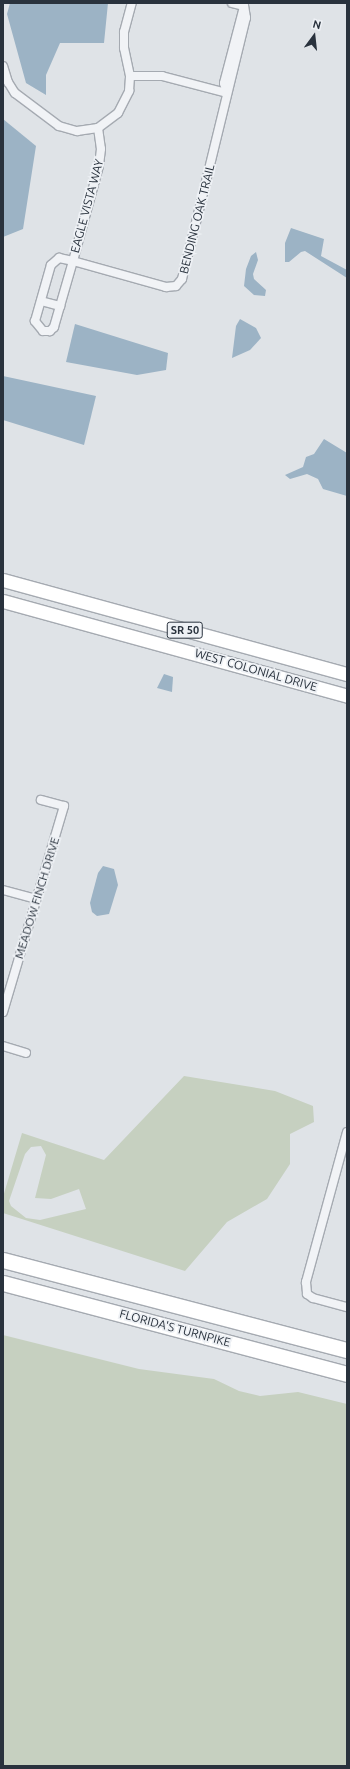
<!DOCTYPE html>
<html>
<head>
<meta charset="utf-8">
<style>
  body { margin:0 }
  #map { position:relative; width:350px; height:1769px; overflow:hidden; background:#dfe3e7; font-family:Ubuntu,sans-serif }
  div>[style] { position:absolute }
  .green>* { inset:0; background:#c6d0c0 }
  .water>* { inset:0; background:#9cb3c5 }
  .roads { filter:drop-shadow(1px 0 #a5aab1) drop-shadow(-1px 0 #a5aab1) drop-shadow(0 1px #a5aab1) drop-shadow(0 -1px #a5aab1) }
  .minor>* { height:8px; margin:-4px; padding:0 4px; transform-origin:4px; border-radius:4px; background:#f1f3f6 }
  .trunk>* { height:13px; margin:-6.5px; padding:0 6.5px; transform-origin:6.5px; border-radius:6.5px; background:#fff }
  .motorway>* { height:15px; margin:-7.5px; padding:0 7.5px; transform-origin:7.5px; border-radius:7.5px; background:#fff }
  span { translate:-50% -50%; white-space:nowrap; text-align:center; line-height:1.15; -webkit-text-stroke:3.5px #eef1f5; paint-order:stroke }
  .shield-label span { padding:1px 3px; background:#eef1f5; border:1px solid; border-radius:3px; -webkit-text-stroke-width:0 }
  .shield-label { font-size:11px; color:#29323d; font-weight:700 }
  .street-label { font-size:12px; color:#29323d }
  .frame { position:absolute; inset:0; border:4px solid #29323d; pointer-events:none }
  .north { position:absolute; left:294px; top:16px; width:40px; height:40px; -webkit-text-stroke:3px #eef1f5; paint-order:stroke; rotate:15deg; font-size:11px; font-weight:700; line-height:16px; text-align:center; color:#29323d }
  .north::after { content:''; display:block; margin:auto; width:14px; height:18px; background:#29323d; clip-path:polygon(50% 0,100% 100%,50% 72%,0 100%) }
</style>
</head>
<body>
<div id="map">
  <div class="green">
    <i style="clip-path:polygon(evenodd,184px 1076px,275px 1091px,313px 1106px,314px 1122px,290px 1134px,290px 1164px,267px 1199px,227px 1222px,185px 1271px,3px 1213px,3px 1197px,22px 1133px,104px 1160px,184px 1076px,41px 1146px,46px 1155px,35px 1198px,51px 1199px,79px 1189px,86px 1209px,40px 1220px,26px 1218px,11px 1206px,9px 1201px,25px 1154px,31px 1147px,41px 1146px)"></i>
    <i style="clip-path:polygon(3px 1335px,139px 1369px,214px 1379px,239px 1391px,260px 1396px,298px 1392px,347px 1404px,347px 1766px,3px 1766px)"></i>
  </div>
  <div class="water">
    <i style="clip-path:polygon(10px 3px,108px 3px,104px 43px,60px 43px,46px 75px,46px 95px,26px 83px,7px 14px)"></i>
    <i style="clip-path:polygon(3px 119px,36px 146px,23px 229px,3px 237px)"></i>
    <i style="clip-path:polygon(291px 228px,324px 239px,321px 256px,347px 270px,347px 278px,305px 251px,301px 252px,289px 262px,285px 262px,285px 243px)"></i>
    <i style="clip-path:polygon(256px 252px,258px 260px,253px 274px,254px 279px,266px 290px,265px 296px,254px 295px,244px 286px,246px 269px,251px 256px)"></i>
    <i style="clip-path:polygon(240px 319px,256px 328px,261px 338px,250px 350px,232px 358px,236px 326px)"></i>
    <i style="clip-path:polygon(75px 324px,168px 353px,166px 370px,137px 375px,66px 362px)"></i>
    <i style="clip-path:polygon(3px 376px,96px 396px,84px 445px,3px 420px)"></i>
    <i style="clip-path:polygon(324px 439px,347px 453px,347px 496px,323px 489px,318px 479px,307px 474px,290px 479px,285px 475px,303px 467px,306px 457px,314px 454px)"></i>
    <i style="clip-path:polygon(164px 674px,173px 677px,172px 692px,157px 688px)"></i>
    <i style="clip-path:polygon(103px 866px,114px 869px,118px 885px,109px 914px,97px 916px,92px 912px,90px 903px,98px 873px)"></i>
  </div>
  <div class="roads">
    <div class="minor">
      <i style="left:232px;top:3px;width:12px;rotate:14deg"></i>
      <i style="left:3px;top:66px;width:17px;rotate:73deg"></i>
      <i style="left:8px;top:82px;width:13px;rotate:58deg"></i>
      <i style="left:15px;top:93px;width:55px;rotate:36.9deg"></i>
      <i style="left:59px;top:126px;width:19px;rotate:16deg"></i>
      <i style="left:77px;top:131px;width:21px;rotate:-8deg"></i>
      <i style="left:98px;top:128px;width:25px;rotate:-37deg"></i>
      <i style="left:118px;top:113px;width:25px;rotate:-63deg"></i>
      <i style="left:129px;top:91px;width:15px;rotate:-86deg"></i>
      <i style="left:130px;top:76px;width:29px;rotate:-102deg"></i>
      <i style="left:124px;top:48px;width:16px;rotate:-90deg"></i>
      <i style="left:124px;top:32px;width:30px;rotate:-75deg"></i>
      <i style="left:130px;top:76px;width:32px"></i>
      <i style="left:162px;top:76px;width:67px;rotate:14.7deg"></i>
      <i style="left:227px;top:93px;width:10px;rotate:-107deg"></i>
      <i style="left:224px;top:83px;width:79px;rotate:-75.3deg"></i>
      <i style="left:98px;top:128px;width:21px;rotate:82deg"></i>
      <i style="left:101px;top:149px;width:17px;rotate:97deg"></i>
      <i style="left:99px;top:166px;width:98px;rotate:105.3deg"></i>
      <i style="left:73px;top:261px;width:97px;rotate:15.6deg"></i>
      <i style="left:166px;top:287px;width:10px;rotate:-6deg"></i>
      <i style="left:176px;top:286px;width:9px;rotate:-49deg"></i>
      <i style="left:182px;top:279px;width:33px;rotate:-76deg"></i>
      <i style="left:190px;top:247px;width:236px;rotate:-76.3deg"></i>
      <i style="left:246px;top:18px;width:12px;rotate:-99deg"></i>
      <i style="left:59px;top:258px;width:14px;rotate:12deg"></i>
      <i style="left:73px;top:261px;width:69px;rotate:106.1deg"></i>
      <i style="left:54px;top:327px;width:6px;rotate:135deg"></i>
      <i style="left:50px;top:331px;width:7px;rotate:180deg"></i>
      <i style="left:43px;top:331px;width:13px;rotate:-129deg"></i>
      <i style="left:35px;top:321px;width:58px;rotate:-74.1deg"></i>
      <i style="left:51px;top:265px;width:11px;rotate:-41deg"></i>
      <i style="left:41px;top:301px;width:20px;rotate:15deg"></i>
      <i style="left:3px;top:890px;width:34px;rotate:15deg"></i>
      <i style="left:3px;top:1012px;width:215px;rotate:-73.5deg"></i>
      <i style="left:64px;top:806px;width:24px;rotate:-165deg"></i>
      <i style="left:3px;top:1046px;width:24px;rotate:17deg"></i>
      <i style="left:347px;top:1132px;width:156px;rotate:105.3deg"></i>
      <i style="left:306px;top:1282px;width:12px;rotate:85deg"></i>
      <i style="left:307px;top:1294px;width:7px;rotate:34deg"></i>
      <i style="left:313px;top:1298px;width:35px;rotate:15deg"></i>
    </div>
    <div class="trunk">
      <i style="left:3px;top:580px;width:357px;rotate:15.3deg"></i>
      <i style="left:3px;top:601px;width:357px;rotate:15.4deg"></i>
    </div>
    <div class="motorway">
      <i style="left:3px;top:1260px;width:356px;rotate:14.7deg"></i>
      <i style="left:3px;top:1283px;width:356px;rotate:14.8deg"></i>
    </div>
  </div>
  <div class="shield-label">
    <span style="left:185px;top:630px">SR 50</span>
  </div>
  <div class="street-label">
    <span style="left:87px;top:206px;rotate:-75deg">EAGLE VISTA WAY</span>
    <span style="left:197px;top:219px;rotate:-76deg">BENDING OAK TRAIL</span>
    <span style="left:256px;top:670px;rotate:16deg">WEST COLONIAL DRIVE</span>
    <span style="left:37px;top:898px;rotate:-73deg">MEADOW FINCH DRIVE</span>
    <span style="left:175px;top:1328px;rotate:15deg">FLORIDA'S TURNPIKE</span>
  </div>
  <div class="frame"></div>
  <div class="north">N</div>
</div>
</body>
</html>
